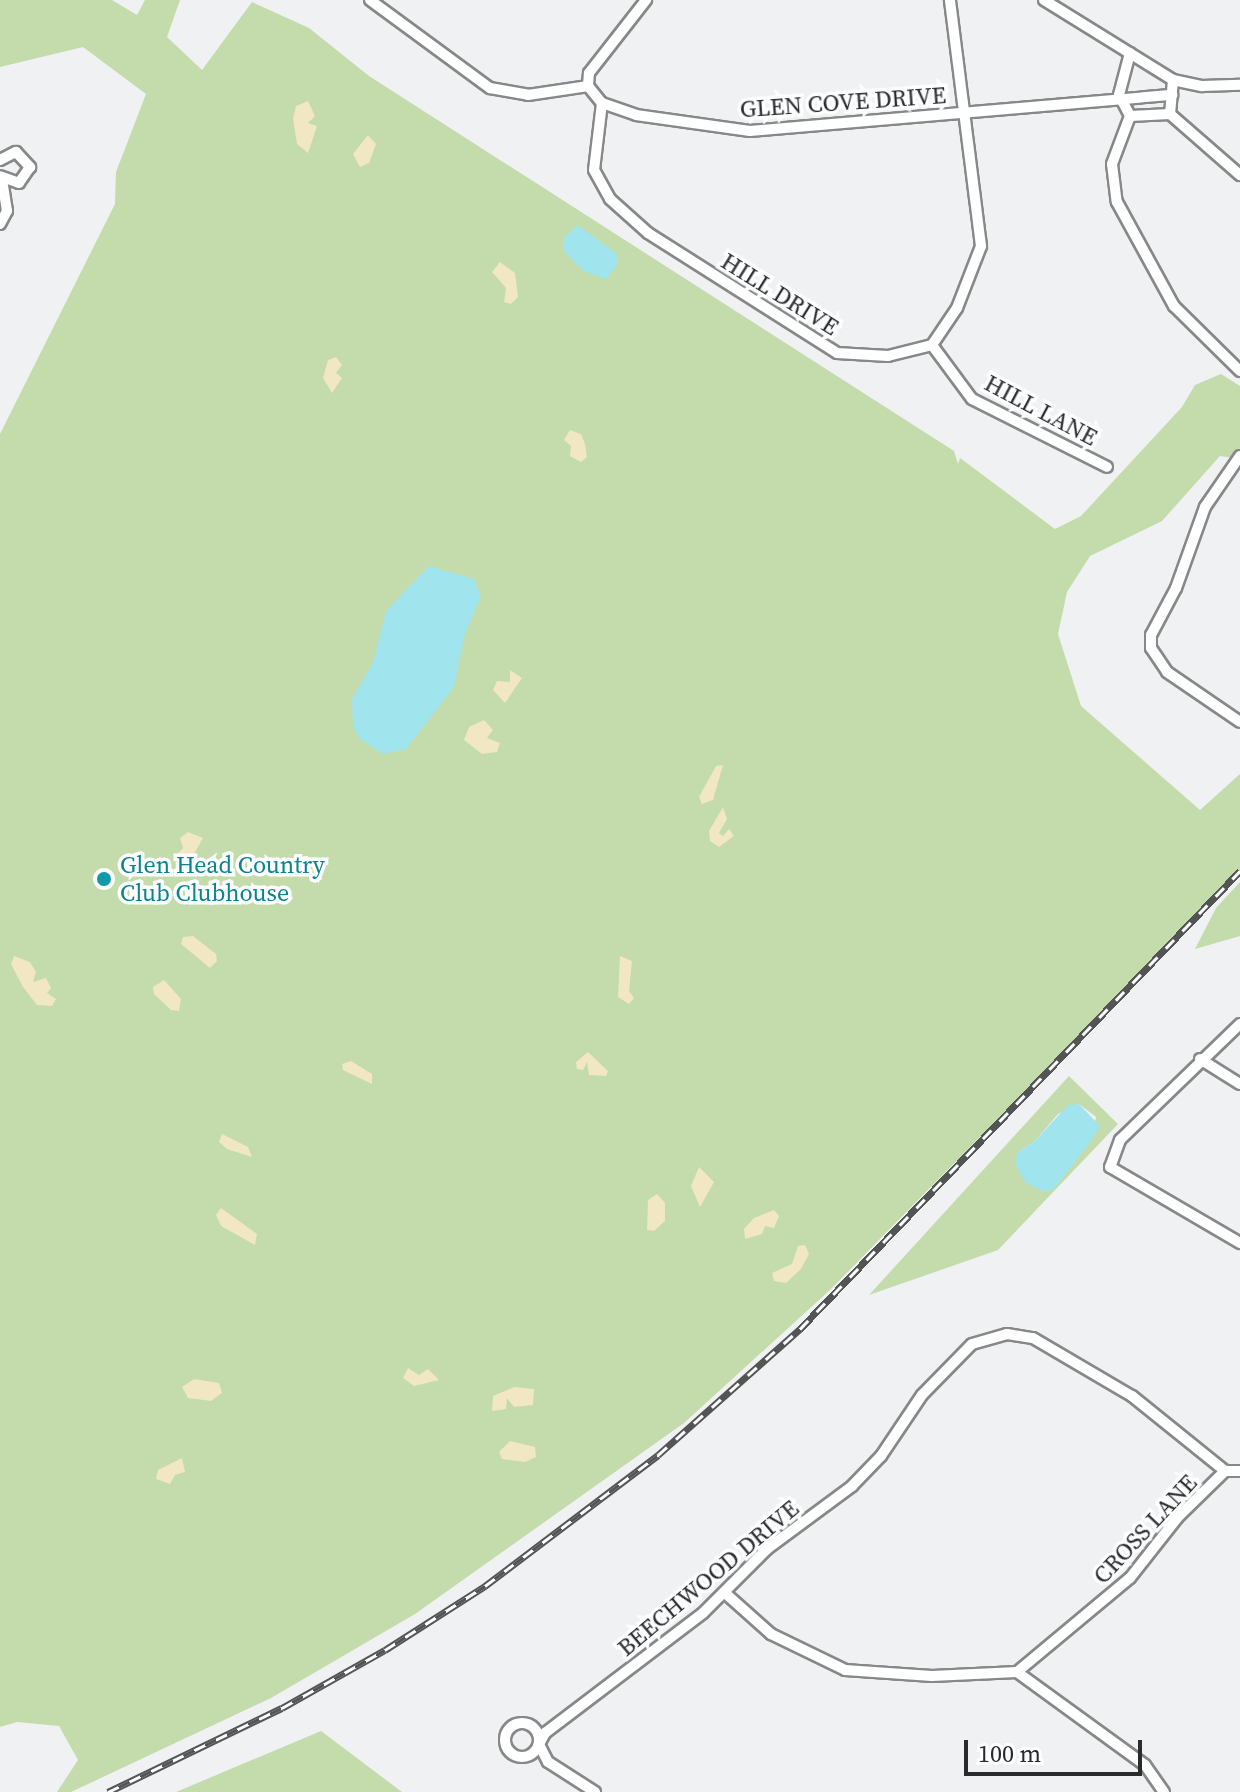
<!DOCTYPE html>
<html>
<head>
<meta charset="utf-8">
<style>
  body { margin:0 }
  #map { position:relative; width:1240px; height:1792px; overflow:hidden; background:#eff1f3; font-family:"Source Serif 4",serif }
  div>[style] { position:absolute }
  .green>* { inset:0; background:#c4dbac }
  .sand>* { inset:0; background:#f1e7c2 }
  .water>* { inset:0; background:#a0e4ee }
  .roads { filter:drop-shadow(2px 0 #86888a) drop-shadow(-2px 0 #86888a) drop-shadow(0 2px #86888a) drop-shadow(0 -2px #86888a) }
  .street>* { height:10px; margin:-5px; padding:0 5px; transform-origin:5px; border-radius:5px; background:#fff }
  .street>.ring { margin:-5px; padding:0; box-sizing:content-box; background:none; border:10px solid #fff; border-radius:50% }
  .rail>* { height:7px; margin-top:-3.5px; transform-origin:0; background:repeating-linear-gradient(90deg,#fdfeff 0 12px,#535454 0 24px); box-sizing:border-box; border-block:2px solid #535454 }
  .dots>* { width:22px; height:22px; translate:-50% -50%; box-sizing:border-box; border:4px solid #fdfeff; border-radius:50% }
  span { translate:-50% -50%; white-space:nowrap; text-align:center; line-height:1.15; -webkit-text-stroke:7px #fdfeff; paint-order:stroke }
  .street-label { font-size:24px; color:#2a2b2b }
  .culture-label { font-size:24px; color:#0d838f }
  .left { translate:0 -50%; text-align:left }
  .scale { position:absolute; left:964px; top:1740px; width:178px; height:36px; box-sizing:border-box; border:4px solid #2a2b2b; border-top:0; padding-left:10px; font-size:24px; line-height:28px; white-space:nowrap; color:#2a2b2b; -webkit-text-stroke:6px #fdfeff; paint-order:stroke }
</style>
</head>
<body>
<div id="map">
  <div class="green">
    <i style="clip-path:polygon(0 0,112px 0,137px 15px,145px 0,180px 0,167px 37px,202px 70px,252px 2px,309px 28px,369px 76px,954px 451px,958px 464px,960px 458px,1055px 529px,1081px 516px,1182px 407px,1195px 385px,1221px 374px,1240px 386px,1240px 459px,1220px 456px,1162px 521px,1090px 556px,1067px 592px,1058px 634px,1081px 706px,1200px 810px,1240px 774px,1240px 871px,831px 1289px,684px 1423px,415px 1614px,271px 1698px,71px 1792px,57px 1792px,78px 1760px,59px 1726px,17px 1722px,0 1727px,0 434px,115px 204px,116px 172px,146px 94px,83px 47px,0 67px)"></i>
    <i style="clip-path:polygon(1240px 882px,1240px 936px,1195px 949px,1216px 908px)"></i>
    <i style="clip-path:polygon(evenodd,1069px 1076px,1118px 1124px,998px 1250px,869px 1295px,1069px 1076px,1079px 1104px,1096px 1117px,1091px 1141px,1081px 1151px,1018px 1152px,1035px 1141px,1058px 1114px,1079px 1104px)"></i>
    <i style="clip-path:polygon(321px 1731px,402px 1792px,176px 1792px)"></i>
  </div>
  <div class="sand">
    <i style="clip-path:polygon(308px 101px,315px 116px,308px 123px,317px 126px,308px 153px,297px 144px,293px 119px,296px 106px)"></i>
    <i style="clip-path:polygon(368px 135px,376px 144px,369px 163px,360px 167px,353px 154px)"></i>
    <i style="clip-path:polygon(500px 262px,515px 273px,518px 297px,511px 304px,504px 302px,506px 288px,492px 272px)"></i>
    <i style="clip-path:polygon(336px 357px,342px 365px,336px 373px,342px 378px,332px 393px,323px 378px,328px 360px)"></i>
    <i style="clip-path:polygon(570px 430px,581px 434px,585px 444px,587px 457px,581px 462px,570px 456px,571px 446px,564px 440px)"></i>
    <i style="clip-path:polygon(510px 670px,522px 678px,505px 703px,493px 690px,497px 681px,510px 682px)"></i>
    <i style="clip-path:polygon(484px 720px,493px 730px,487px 738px,500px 743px,497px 752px,482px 754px,464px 740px,469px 727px)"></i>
    <i style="clip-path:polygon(723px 765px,713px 800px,702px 804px,699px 797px,716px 766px)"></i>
    <i style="clip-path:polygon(723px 807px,727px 819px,719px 833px,723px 836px,729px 829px,734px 836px,719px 847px,710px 841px,709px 831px)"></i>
    <i style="clip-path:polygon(188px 832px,203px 838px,188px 865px,174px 858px,183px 848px,180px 838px)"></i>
    <i style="clip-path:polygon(193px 936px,216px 954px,217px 961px,210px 968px,181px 944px,183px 937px)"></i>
    <i style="clip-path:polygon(14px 956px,30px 962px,36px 972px,33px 982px,46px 978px,51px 988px,47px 993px,56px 999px,52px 1006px,37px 1005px,23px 987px,11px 964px)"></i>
    <i style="clip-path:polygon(620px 956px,632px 961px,629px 991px,634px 998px,629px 1004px,618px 997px)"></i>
    <i style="clip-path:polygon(164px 980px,181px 999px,179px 1011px,171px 1010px,154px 994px,153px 987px)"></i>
    <i style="clip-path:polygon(588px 1052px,608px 1071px,606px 1076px,589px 1075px,587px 1062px,583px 1070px,577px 1069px,576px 1062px)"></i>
    <i style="clip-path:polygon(351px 1061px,372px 1074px,372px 1084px,343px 1070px,342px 1064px)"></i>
    <i style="clip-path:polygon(222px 1134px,248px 1147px,252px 1157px,227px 1149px,219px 1142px)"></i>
    <i style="clip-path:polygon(699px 1167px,714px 1182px,700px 1207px,691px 1186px)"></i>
    <i style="clip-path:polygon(657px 1194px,665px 1203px,665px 1221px,654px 1231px,647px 1230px,648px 1200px)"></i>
    <i style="clip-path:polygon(221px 1208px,257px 1234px,255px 1245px,221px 1226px,216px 1215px)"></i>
    <i style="clip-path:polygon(774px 1210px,779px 1216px,774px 1228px,765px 1226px,762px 1234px,745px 1239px,744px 1229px,754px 1218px)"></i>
    <i style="clip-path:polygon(798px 1246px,805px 1245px,809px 1254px,801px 1269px,786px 1283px,774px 1281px,772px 1273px,792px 1264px)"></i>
    <i style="clip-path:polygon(408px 1368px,419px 1375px,428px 1369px,439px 1380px,414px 1386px,403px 1378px)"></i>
    <i style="clip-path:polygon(194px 1379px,219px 1383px,222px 1393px,211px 1401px,188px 1398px,182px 1387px)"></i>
    <i style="clip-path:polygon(514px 1387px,534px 1389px,533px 1405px,514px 1407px,507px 1398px,506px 1409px,492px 1411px,493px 1396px)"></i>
    <i style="clip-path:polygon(510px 1441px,535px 1447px,536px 1457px,525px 1462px,502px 1459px,499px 1452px)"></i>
    <i style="clip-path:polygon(182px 1458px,185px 1472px,175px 1475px,170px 1484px,156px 1479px,158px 1470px)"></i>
  </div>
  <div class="water">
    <i style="clip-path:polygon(577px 225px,616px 253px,618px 264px,606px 279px,583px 271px,563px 250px,563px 239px)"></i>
    <i style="clip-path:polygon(429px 566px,474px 579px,481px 596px,465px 634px,454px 687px,406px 749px,383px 754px,360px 739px,353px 727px,352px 699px,373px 663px,386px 611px)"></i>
    <i style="clip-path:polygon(1079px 1104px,1100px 1126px,1091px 1141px,1054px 1189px,1044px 1192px,1026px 1183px,1015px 1164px,1018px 1152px,1035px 1141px,1068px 1105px)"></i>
  </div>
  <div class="roads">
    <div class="street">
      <i style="left:370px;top:0;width:149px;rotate:36.3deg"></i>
      <i style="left:490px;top:88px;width:39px;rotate:10deg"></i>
      <i style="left:528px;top:95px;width:61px;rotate:-8.5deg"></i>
      <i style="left:1044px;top:0;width:152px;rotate:31.8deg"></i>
      <i style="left:1173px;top:80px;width:34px;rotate:95deg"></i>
      <i style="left:1170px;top:114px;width:93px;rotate:41.1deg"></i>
      <i style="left:1130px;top:53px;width:43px;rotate:104.7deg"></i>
      <i style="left:1119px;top:95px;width:24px;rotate:62deg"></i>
      <i style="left:1130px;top:116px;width:40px;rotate:-2.9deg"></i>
      <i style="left:1173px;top:80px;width:30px;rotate:12deg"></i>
      <i style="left:1202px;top:86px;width:38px;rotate:-2deg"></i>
      <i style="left:588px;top:86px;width:22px;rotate:51deg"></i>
      <i style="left:602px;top:103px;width:36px;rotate:19deg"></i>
      <i style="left:636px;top:115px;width:115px;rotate:8deg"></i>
      <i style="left:750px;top:131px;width:424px;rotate:-4.9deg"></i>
      <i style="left:588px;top:86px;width:13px;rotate:-86deg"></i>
      <i style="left:589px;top:73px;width:93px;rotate:-52deg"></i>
      <i style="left:602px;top:103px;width:67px;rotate:96.8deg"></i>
      <i style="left:594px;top:170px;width:33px;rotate:61deg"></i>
      <i style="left:610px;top:199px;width:51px;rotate:41.8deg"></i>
      <i style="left:648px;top:233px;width:224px;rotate:32.4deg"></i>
      <i style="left:837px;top:353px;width:51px;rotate:3.4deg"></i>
      <i style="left:888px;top:356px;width:45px;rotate:-14deg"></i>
      <i style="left:932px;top:345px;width:45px;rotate:-56deg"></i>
      <i style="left:957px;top:308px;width:66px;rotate:-68.8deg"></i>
      <i style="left:981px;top:246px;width:248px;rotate:-97.2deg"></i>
      <i style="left:1130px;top:116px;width:51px;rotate:110.6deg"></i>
      <i style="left:1112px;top:164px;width:38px;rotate:83deg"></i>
      <i style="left:1117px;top:202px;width:119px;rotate:61.3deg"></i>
      <i style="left:1174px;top:306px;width:93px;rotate:44.6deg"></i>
      <i style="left:0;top:160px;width:18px;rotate:-27deg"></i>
      <i style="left:16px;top:152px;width:21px;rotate:47deg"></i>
      <i style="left:30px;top:167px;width:19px;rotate:125deg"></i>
      <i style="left:19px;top:183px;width:20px;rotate:-160deg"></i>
      <i style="left:0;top:224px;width:15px;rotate:-62deg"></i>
      <i style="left:7px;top:211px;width:31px;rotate:-99deg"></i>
      <i style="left:932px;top:345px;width:67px;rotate:53.5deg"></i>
      <i style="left:972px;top:399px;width:151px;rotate:26.7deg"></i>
      <i style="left:1240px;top:456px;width:62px;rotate:124.5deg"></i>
      <i style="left:1205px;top:507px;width:86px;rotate:109.7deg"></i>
      <i style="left:1176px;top:588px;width:53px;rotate:118deg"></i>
      <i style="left:1151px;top:635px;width:13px;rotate:90deg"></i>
      <i style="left:1151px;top:648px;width:29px;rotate:56deg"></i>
      <i style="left:1167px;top:672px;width:88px;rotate:34.4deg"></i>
      <i style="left:1240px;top:1024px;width:167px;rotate:136deg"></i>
      <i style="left:1120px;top:1140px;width:29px;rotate:110deg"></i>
      <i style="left:1110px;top:1167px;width:151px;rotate:30.3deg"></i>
      <i style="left:1200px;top:1059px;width:47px;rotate:32deg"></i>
      <i style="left:725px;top:1593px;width:62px;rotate:41.7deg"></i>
      <i style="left:771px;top:1634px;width:82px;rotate:25.9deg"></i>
      <i style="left:845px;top:1670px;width:87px;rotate:3.9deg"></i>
      <i style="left:932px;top:1676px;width:85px;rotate:-2.7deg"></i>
      <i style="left:1017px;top:1672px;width:158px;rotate:36deg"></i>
      <i style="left:1145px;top:1765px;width:33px;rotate:55deg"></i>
      <i style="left:1017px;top:1672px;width:147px;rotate:-39.8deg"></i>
      <i style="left:1130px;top:1578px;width:78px;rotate:-51.8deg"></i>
      <i style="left:1178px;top:1517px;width:66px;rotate:-44.4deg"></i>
      <i class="ring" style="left:505px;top:1723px;width:24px;height:24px"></i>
      <i style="left:595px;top:1792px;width:56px;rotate:-147.4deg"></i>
      <i style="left:548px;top:1762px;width:20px;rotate:-117deg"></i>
      <i style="left:539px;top:1744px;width:13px;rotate:-61deg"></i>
      <i style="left:545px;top:1733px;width:198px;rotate:-37.2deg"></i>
      <i style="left:703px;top:1613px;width:91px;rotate:-45deg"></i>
      <i style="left:767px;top:1549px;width:106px;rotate:-36.5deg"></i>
      <i style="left:852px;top:1486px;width:42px;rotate:-46deg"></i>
      <i style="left:881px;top:1456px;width:73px;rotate:-56.1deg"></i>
      <i style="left:922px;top:1395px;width:71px;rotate:-45.6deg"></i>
      <i style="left:972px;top:1344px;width:36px;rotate:-16deg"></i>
      <i style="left:1007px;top:1334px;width:26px;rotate:9deg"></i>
      <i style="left:1033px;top:1338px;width:115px;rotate:30.4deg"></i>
      <i style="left:1132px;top:1396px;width:119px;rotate:38.9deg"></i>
      <i style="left:1225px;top:1471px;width:15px"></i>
    </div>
  </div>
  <div class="rail">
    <i style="left:108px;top:1792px;width:193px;rotate:-25.8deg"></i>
    <i style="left:282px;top:1708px;width:118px;rotate:-29.4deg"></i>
    <i style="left:385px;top:1650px;width:119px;rotate:-32.6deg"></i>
    <i style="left:485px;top:1586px;width:217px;rotate:-37.1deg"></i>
    <i style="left:658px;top:1455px;width:190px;rotate:-41.6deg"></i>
    <i style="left:800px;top:1329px;width:635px;rotate:-46.15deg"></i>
  </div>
  <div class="dots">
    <i style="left:104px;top:879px;background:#0f9aa8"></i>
  </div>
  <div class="street-label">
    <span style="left:843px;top:102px;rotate:-4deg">GLEN COVE DRIVE</span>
    <span style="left:780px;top:294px;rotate:32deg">HILL DRIVE</span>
    <span style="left:1041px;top:410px;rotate:28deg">HILL LANE</span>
    <span style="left:1145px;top:1529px;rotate:-47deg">CROSS LANE</span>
    <span style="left:708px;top:1578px;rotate:-40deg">BEECHWOOD DRIVE</span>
  </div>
  <div class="culture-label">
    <span class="left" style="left:120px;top:879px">Glen Head Country<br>Club Clubhouse</span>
  </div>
  <div class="scale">100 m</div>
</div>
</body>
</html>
